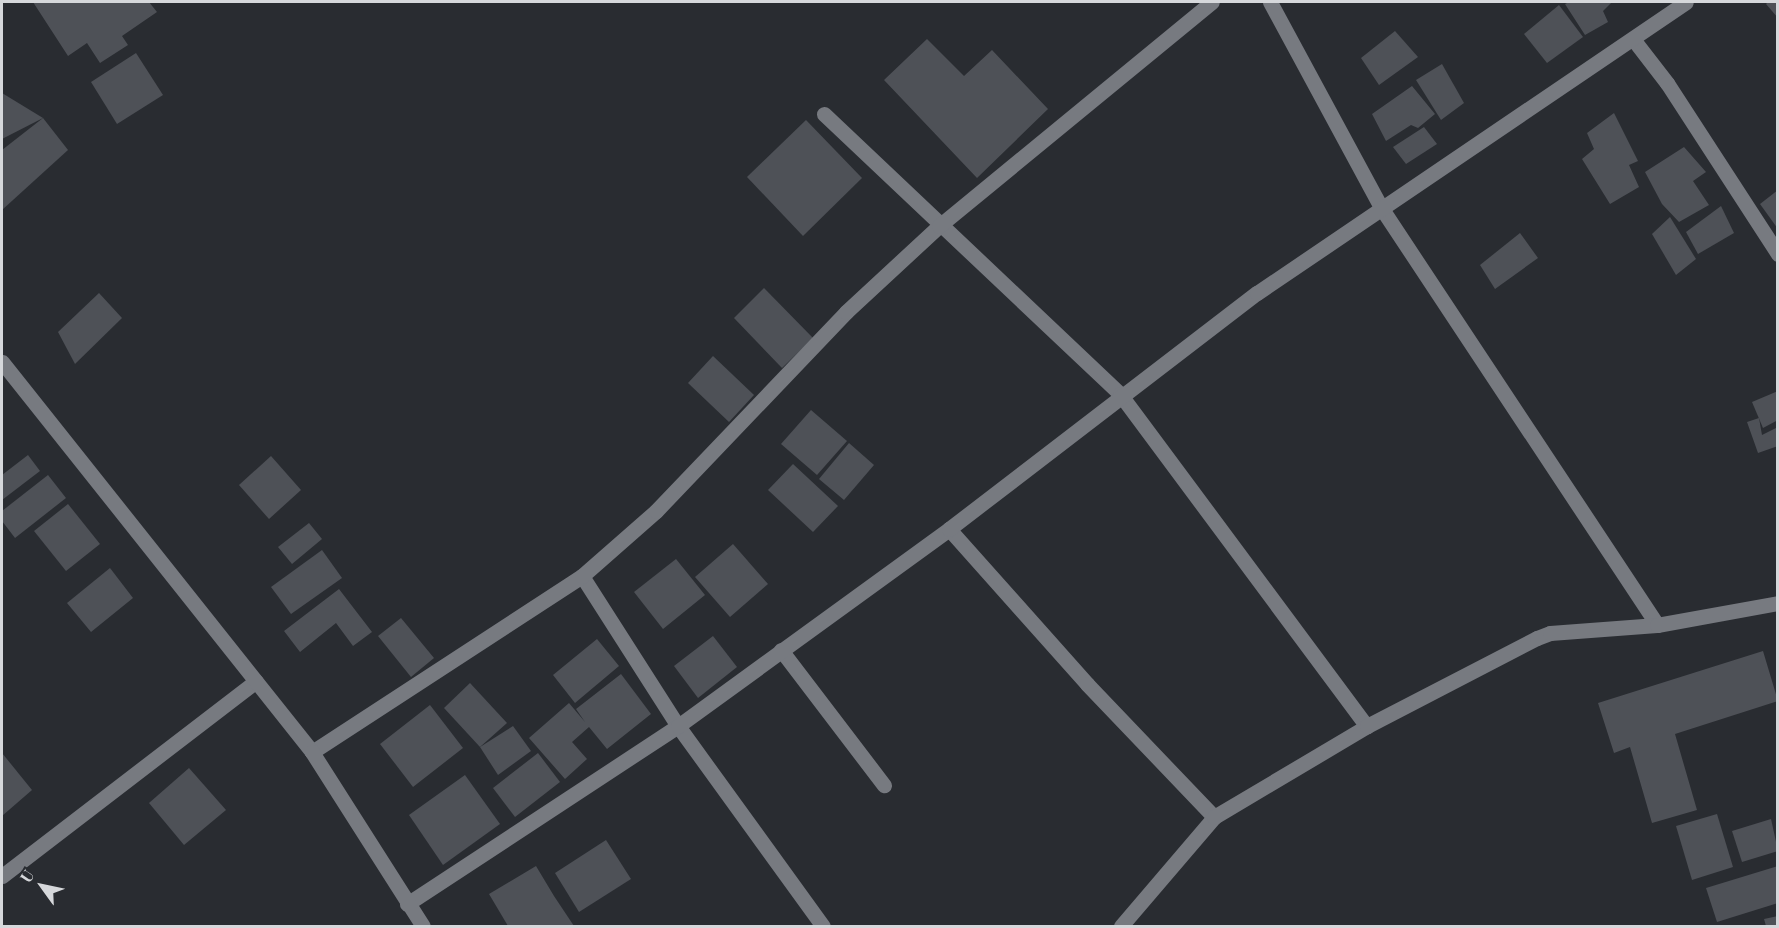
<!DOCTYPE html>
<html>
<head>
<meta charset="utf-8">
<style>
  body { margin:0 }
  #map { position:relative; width:1779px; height:928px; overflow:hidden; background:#292c31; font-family:"Playfair Display",serif }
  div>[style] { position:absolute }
  .building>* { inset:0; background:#4e5157 }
  .street>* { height:15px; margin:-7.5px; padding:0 7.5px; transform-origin:7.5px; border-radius:7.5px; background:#777a80 }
  .secondary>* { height:15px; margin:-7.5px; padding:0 7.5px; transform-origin:7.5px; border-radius:7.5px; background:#777a80 }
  span { translate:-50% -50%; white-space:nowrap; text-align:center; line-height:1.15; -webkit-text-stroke:6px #292c31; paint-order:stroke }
  .frame { position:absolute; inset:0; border:3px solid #d6d8db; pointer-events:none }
  .north { position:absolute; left:12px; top:856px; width:60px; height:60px; -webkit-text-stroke:4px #292c31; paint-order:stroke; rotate:303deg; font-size:16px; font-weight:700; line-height:24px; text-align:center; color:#d6d8db }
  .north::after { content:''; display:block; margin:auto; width:21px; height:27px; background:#d6d8db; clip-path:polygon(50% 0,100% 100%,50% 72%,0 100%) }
</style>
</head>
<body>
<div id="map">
  <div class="building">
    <i style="clip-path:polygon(33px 2px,149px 2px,157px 12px,122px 36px,128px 45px,100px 63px,87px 43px,68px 56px)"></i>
    <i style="clip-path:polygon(1569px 2px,1612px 2px,1603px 11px,1608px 22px,1585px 35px,1565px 4px)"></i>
    <i style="clip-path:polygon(1768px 2px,1778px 2px,1778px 18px,1766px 4px)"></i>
    <i style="clip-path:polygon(1559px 5px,1583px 37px,1547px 63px,1524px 34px)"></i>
    <i style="clip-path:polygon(1395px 31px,1418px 57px,1379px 85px,1361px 58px)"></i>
    <i style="clip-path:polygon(927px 39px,964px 76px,992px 50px,1048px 109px,977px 178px,884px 80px)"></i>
    <i style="clip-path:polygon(136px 53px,163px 95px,117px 124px,91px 82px)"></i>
    <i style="clip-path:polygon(1442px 64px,1464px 103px,1441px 120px,1416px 80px)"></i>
    <i style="clip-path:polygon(1412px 86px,1435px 114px,1418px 128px,1411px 125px,1386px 141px,1372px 114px)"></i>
    <i style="clip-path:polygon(2px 93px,43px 118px,2px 139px)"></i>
    <i style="clip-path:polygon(1614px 113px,1638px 161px,1629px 165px,1639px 187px,1610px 204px,1582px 159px,1594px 149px,1587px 133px)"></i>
    <i style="clip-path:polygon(43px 118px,68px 150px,2px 210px,2px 150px)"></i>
    <i style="clip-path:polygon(806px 120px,862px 178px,803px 236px,747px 177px)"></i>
    <i style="clip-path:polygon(1424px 127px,1437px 144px,1406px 164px,1393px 147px)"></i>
    <i style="clip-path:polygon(1684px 147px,1706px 172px,1693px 181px,1709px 205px,1679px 222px,1662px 204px,1645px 172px)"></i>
    <i style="clip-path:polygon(1778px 190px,1778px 229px,1760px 204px)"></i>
    <i style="clip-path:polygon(1721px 206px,1734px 233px,1698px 254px,1686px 232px)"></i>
    <i style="clip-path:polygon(1670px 217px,1696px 259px,1676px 275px,1652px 234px)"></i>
    <i style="clip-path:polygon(1520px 233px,1538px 258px,1495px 289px,1480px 265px)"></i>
    <i style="clip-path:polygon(764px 288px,813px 338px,782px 368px,734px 318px)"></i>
    <i style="clip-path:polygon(99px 293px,122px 318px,75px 364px,58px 332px)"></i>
    <i style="clip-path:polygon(713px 356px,754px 395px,729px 422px,688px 383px)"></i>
    <i style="clip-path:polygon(1778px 391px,1778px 420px,1763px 428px,1752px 402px)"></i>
    <i style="clip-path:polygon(811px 410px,847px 441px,817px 475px,781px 444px)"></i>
    <i style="clip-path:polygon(1759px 418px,1762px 435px,1778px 427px,1778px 446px,1758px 453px,1747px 422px)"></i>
    <i style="clip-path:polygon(849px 443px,874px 465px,844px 500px,819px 479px)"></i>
    <i style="clip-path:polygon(28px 455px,40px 471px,2px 500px,2px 475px)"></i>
    <i style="clip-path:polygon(271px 456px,301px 490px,269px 519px,239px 485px)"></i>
    <i style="clip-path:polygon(793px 464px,838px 506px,813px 532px,768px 490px)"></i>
    <i style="clip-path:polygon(48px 475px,66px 498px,15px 538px,2px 521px,2px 511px)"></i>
    <i style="clip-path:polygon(68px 504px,100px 544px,66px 571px,34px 531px)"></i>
    <i style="clip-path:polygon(309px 523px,322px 539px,292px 564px,278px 547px)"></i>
    <i style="clip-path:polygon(733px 544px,768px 584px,730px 617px,695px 577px)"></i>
    <i style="clip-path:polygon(322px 550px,342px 578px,291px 614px,271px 587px)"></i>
    <i style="clip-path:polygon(676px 559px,705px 595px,663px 629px,634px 592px)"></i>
    <i style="clip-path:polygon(110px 568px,133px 598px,91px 632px,67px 603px)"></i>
    <i style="clip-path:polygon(339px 589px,372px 632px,353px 646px,336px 623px,300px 652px,284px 631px)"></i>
    <i style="clip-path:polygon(401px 618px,434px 658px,411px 677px,378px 636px)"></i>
    <i style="clip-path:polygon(713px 636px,737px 667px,698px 698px,674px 666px)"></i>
    <i style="clip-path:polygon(597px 639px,619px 666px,575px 703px,553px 675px)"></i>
    <i style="clip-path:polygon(1763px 651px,1778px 701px,1675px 734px,1697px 810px,1652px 823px,1630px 747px,1614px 753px,1598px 703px)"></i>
    <i style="clip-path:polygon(621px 674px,651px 714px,607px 749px,589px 727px,572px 742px,587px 759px,565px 779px,529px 738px,569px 703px,585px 722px,576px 709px)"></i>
    <i style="clip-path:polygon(470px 683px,507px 723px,480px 747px,444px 708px)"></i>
    <i style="clip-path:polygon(430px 705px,463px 748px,413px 787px,380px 744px)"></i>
    <i style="clip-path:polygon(513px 726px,531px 751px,498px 775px,480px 747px)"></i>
    <i style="clip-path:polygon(2px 753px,32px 790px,2px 816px)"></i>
    <i style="clip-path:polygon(538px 753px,560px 782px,515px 817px,493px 788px)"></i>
    <i style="clip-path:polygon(189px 768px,226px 810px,184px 845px,149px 803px)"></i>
    <i style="clip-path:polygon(465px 775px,500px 824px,443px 865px,409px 815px)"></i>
    <i style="clip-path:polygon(1717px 814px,1733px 867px,1692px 880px,1676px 826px)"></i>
    <i style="clip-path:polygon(1771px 819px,1778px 851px,1742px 862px,1732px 831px)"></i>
    <i style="clip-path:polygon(606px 840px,631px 879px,579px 912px,555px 873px)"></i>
    <i style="clip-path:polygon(536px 866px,554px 896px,574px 926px,508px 926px,489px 894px)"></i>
    <i style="clip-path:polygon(1778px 866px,1778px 903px,1717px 922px,1706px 888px)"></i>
    <i style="clip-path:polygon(1778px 916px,1778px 926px,1766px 926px,1764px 919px)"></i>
  </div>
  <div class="street">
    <i style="left:1270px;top:2px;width:235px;rotate:61.6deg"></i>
    <i style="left:1382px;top:209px;width:499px;rotate:56.5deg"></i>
    <i style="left:1633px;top:39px;width:56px;rotate:52.3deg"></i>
    <i style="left:1667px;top:83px;width:204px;rotate:57deg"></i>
    <i style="left:824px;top:114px;width:407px;rotate:43.4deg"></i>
    <i style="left:1120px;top:394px;width:414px;rotate:53.4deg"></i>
    <i style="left:949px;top:529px;width:208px;rotate:48.3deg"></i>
    <i style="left:1087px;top:684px;width:184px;rotate:46.3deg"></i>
    <i style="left:582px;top:576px;width:178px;rotate:57.4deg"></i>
    <i style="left:678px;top:726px;width:247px;rotate:54.1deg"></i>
    <i style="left:781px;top:650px;width:170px;rotate:52.7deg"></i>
    <i style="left:312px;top:752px;width:322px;rotate:-33.1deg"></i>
    <i style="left:582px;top:576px;width:98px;rotate:-41.3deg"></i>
    <i style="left:656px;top:511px;width:275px;rotate:-46.3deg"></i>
    <i style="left:846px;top:312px;width:127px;rotate:-42.8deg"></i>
    <i style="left:939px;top:226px;width:353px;rotate:-39.4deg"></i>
    <i style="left:2px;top:876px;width:320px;rotate:-37.5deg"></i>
    <i style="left:407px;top:904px;width:324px;rotate:-33.3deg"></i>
    <i style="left:678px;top:726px;width:335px;rotate:-36deg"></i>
    <i style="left:949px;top:529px;width:388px;rotate:-37.5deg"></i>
    <i style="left:1257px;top:293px;width:518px;rotate:-34.15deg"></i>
    <i style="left:1121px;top:926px;width:143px;rotate:-49.5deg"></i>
    <i style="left:1214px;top:817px;width:178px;rotate:-30.7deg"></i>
    <i style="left:1367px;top:726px;width:191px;rotate:-27.4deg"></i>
    <i style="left:1537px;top:638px;width:14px;rotate:-21deg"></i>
    <i style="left:1550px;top:633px;width:107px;rotate:-4.3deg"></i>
    <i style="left:1657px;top:625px;width:123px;rotate:-10.3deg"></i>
  </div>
  <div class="secondary">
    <i style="left:2px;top:362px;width:498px;rotate:51.5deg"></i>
    <i style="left:312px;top:752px;width:206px;rotate:57.5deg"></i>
  </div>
  <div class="frame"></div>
  <div class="north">U</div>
</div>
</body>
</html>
